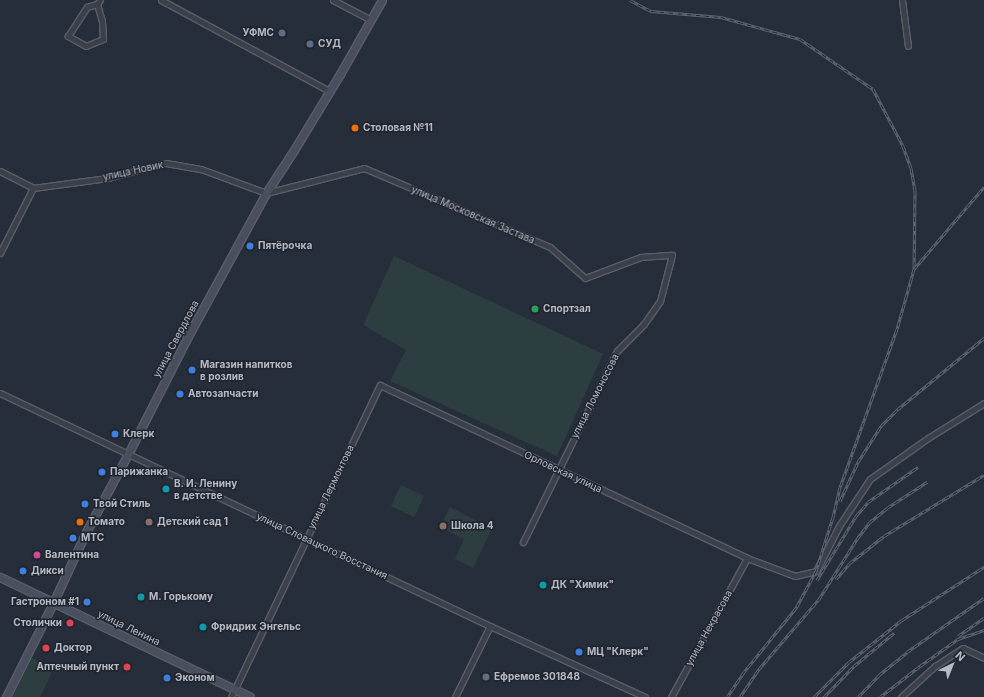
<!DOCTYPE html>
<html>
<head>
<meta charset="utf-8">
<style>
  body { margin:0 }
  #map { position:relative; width:984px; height:697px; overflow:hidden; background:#272e3b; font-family:Inter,sans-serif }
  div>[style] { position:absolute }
  .green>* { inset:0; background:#2d3e40 }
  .roads { filter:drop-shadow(1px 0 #595e69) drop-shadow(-1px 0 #595e69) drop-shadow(0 1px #595e69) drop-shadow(0 -1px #595e69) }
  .street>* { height:5px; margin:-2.5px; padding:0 2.5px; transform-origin:2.5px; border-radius:2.5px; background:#3b404b }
  .secondary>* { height:7px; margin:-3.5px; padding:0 3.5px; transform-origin:3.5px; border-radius:3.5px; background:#494f5e }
  .rail>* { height:3px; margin-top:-1.5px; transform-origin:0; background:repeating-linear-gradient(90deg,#202530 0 4.5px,#5f6674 0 9px); box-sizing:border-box; border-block:1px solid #5f6674 }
  .dots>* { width:11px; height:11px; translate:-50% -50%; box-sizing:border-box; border:2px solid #202530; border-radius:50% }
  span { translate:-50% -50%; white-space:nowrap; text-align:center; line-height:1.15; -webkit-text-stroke:3px #202530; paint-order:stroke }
  .poi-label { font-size:10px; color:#b7bbc6; font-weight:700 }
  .right { translate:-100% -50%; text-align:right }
  .left { translate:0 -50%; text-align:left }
  .street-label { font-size:10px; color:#b7bbc6 }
  .north { position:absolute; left:932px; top:645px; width:40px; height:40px; -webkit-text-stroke:3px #202530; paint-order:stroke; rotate:43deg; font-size:11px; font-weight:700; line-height:16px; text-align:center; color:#b7bbc6 }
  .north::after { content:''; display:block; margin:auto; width:14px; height:18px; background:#b7bbc6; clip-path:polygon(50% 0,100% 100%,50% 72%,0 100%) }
</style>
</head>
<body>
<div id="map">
  <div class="green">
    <i style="clip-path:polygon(394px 256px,603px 354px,557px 456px,390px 381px,406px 350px,363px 325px)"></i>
    <i style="clip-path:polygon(401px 485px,424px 496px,414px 517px,391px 506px)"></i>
    <i style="clip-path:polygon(450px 507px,492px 529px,473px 568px,455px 559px,464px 539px,440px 527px)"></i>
    <i style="clip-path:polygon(32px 658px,54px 668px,40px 697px,13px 697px)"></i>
  </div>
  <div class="roads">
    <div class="street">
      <i style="left:161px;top:0;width:191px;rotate:28.4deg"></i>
      <i style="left:333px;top:0;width:43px;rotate:27.8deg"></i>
      <i style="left:902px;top:0;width:46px;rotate:82.6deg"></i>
      <i style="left:97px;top:4px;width:18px;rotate:74deg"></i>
      <i style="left:102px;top:21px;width:18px;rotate:87deg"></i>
      <i style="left:103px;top:39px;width:18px;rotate:158deg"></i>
      <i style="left:86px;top:46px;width:21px;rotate:-151deg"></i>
      <i style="left:68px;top:36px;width:35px;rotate:-57deg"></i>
      <i style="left:87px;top:7px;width:10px;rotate:-17deg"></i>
      <i style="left:97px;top:4px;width:5px;rotate:-53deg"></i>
      <i style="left:0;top:171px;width:37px;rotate:27deg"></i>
      <i style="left:33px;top:188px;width:75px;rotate:-7.7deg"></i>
      <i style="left:107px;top:178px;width:61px;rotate:-14.3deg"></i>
      <i style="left:166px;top:163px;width:36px;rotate:10deg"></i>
      <i style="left:201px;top:169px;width:69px;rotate:20.3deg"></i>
      <i style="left:266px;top:193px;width:101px;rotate:-14.3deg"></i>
      <i style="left:364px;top:168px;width:202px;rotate:23deg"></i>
      <i style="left:550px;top:247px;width:47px;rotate:41.5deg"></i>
      <i style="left:585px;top:278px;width:60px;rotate:-20.6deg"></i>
      <i style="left:641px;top:257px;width:31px;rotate:-4deg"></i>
      <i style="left:672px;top:255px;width:48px;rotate:104.6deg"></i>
      <i style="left:660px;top:301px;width:28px;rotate:125deg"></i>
      <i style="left:644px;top:324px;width:38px;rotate:135deg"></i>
      <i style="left:617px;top:351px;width:213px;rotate:116.2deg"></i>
      <i style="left:0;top:253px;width:73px;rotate:-63.1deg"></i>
      <i style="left:0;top:393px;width:543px;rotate:25.43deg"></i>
      <i style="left:490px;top:626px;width:170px;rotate:24.6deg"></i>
      <i style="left:231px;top:697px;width:346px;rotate:-64.5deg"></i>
      <i style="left:380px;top:385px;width:406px;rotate:25.2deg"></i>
      <i style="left:747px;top:558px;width:51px;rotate:20.6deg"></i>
      <i style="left:795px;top:576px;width:22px;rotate:-13deg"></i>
      <i style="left:816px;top:571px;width:51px;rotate:-62.9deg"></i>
      <i style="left:839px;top:526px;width:56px;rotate:-56.6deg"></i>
      <i style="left:870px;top:479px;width:71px;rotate:-35.3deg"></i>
      <i style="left:928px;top:438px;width:66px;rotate:-32deg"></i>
      <i style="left:455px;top:697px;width:79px;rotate:-63.8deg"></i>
      <i style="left:671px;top:697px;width:158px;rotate:-61.3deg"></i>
      <i style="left:901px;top:697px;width:46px;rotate:-42.4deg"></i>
      <i style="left:935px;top:666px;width:33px;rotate:-33deg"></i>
      <i style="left:963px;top:648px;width:23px;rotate:25deg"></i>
    </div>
    <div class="secondary">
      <i style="left:0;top:577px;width:277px;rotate:25.6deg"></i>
      <i style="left:6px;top:697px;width:105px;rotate:-63.4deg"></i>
      <i style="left:53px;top:603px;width:78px;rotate:-65.1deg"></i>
      <i style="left:86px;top:532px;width:89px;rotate:-61.7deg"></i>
      <i style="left:128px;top:454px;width:130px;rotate:-63deg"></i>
      <i style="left:187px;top:338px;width:165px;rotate:-61.4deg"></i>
      <i style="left:266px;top:193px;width:51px;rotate:-56.9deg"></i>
      <i style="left:294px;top:150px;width:89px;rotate:-58.8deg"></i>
      <i style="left:340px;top:74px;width:85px;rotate:-60.4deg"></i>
    </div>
  </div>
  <div class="rail">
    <i style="left:630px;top:0;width:24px;rotate:28deg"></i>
    <i style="left:651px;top:11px;width:70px;rotate:4.9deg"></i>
    <i style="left:721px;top:17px;width:82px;rotate:15.6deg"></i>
    <i style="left:800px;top:39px;width:88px;rotate:34.4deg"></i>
    <i style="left:873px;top:89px;width:64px;rotate:62.2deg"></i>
    <i style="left:903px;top:146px;width:23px;rotate:70deg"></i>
    <i style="left:911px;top:168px;width:22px;rotate:80deg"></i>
    <i style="left:915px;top:190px;width:79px;rotate:90.7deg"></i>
    <i style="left:914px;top:269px;width:62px;rotate:105.8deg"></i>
    <i style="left:897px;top:329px;width:168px;rotate:109.8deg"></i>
    <i style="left:840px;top:487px;width:31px;rotate:103deg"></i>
    <i style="left:833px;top:517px;width:57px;rotate:107.5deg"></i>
    <i style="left:816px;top:571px;width:42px;rotate:118.4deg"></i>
    <i style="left:796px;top:608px;width:82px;rotate:129.1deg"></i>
    <i style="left:744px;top:672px;width:30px;rotate:124deg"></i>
    <i style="left:914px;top:269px;width:108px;rotate:-49.5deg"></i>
    <i style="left:840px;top:501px;width:43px;rotate:-65.2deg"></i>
    <i style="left:858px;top:462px;width:43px;rotate:-57.4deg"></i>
    <i style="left:881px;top:426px;width:24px;rotate:-45deg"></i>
    <i style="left:898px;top:409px;width:112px;rotate:-39.5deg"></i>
    <i style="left:836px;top:579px;width:21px;rotate:-49deg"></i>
    <i style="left:850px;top:563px;width:43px;rotate:-38.5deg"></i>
    <i style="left:884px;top:536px;width:117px;rotate:-31.4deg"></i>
    <i style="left:817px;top:580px;width:75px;rotate:-58.6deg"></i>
    <i style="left:856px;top:516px;width:18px;rotate:-49deg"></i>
    <i style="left:868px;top:502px;width:61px;rotate:-35deg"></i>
    <i style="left:958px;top:636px;width:32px;rotate:-35deg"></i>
    <i style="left:740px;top:697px;width:34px;rotate:-56deg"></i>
    <i style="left:759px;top:669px;width:92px;rotate:-49.4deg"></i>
    <i style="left:819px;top:599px;width:71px;rotate:-57.7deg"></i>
    <i style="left:857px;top:539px;width:21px;rotate:-53deg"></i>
    <i style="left:870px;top:522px;width:22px;rotate:-39deg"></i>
    <i style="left:887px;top:508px;width:48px;rotate:-33deg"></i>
    <i style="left:814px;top:697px;width:49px;rotate:-45deg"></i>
    <i style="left:849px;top:662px;width:68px;rotate:-38.4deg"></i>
    <i style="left:902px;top:620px;width:98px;rotate:-32.9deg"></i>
    <i style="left:824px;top:697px;width:43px;rotate:-45.9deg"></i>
    <i style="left:854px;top:666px;width:52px;rotate:-39.5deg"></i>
    <i style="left:858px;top:697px;width:30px;rotate:-46deg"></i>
    <i style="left:879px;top:675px;width:36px;rotate:-39deg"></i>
    <i style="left:907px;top:652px;width:94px;rotate:-35deg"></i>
    <i style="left:880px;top:697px;width:51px;rotate:-37.8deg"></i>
    <i style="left:920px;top:666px;width:47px;rotate:-35.4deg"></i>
    <i style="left:958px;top:639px;width:28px;rotate:-19deg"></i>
  </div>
  <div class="dots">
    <i style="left:282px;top:33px;background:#5c6f8a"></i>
    <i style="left:310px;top:44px;background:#5c6f8a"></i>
    <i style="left:355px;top:128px;background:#e8710a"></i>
    <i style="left:250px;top:246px;background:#3f7fe0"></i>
    <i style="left:535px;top:309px;background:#2e9e5b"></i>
    <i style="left:192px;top:370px;background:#3f7fe0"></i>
    <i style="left:180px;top:394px;background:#3f7fe0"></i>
    <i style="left:115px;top:434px;background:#3f7fe0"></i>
    <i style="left:102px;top:472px;background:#3f7fe0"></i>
    <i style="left:166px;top:489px;background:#0f9aa8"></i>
    <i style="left:85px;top:504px;background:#3f7fe0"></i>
    <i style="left:80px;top:522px;background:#e8710a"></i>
    <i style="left:149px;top:522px;background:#8d6e63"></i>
    <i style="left:443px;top:526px;background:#8d6e63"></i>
    <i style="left:73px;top:538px;background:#3f7fe0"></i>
    <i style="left:37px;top:555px;background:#d1479c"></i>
    <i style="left:23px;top:571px;background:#3f7fe0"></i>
    <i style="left:543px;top:585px;background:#0f9aa8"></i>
    <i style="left:141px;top:597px;background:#0f9aa8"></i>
    <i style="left:87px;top:602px;background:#3f7fe0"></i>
    <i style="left:70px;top:623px;background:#e0444e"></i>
    <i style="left:203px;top:627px;background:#0f9aa8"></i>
    <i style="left:46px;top:648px;background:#e0444e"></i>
    <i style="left:579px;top:652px;background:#3f7fe0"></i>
    <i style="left:127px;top:667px;background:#e0444e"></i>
    <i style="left:486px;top:677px;background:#5c6f8a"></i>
    <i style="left:167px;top:678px;background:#3f7fe0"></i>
  </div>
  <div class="poi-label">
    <span class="right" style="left:274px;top:33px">УФМС</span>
    <span class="left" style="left:318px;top:44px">СУД</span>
    <span class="left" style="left:363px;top:128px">Столовая №11</span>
    <span class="left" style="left:258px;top:246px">Пятёрочка</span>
    <span class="left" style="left:543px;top:309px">Спортзал</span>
    <span class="left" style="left:200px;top:370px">Магазин напитков<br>в розлив</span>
    <span class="left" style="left:188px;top:394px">Автозапчасти</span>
    <span class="left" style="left:123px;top:434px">Клерк</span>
    <span class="left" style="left:110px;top:472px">Парижанка</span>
    <span class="left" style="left:174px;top:489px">В. И. Ленину<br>в детстве</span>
    <span class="left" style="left:93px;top:504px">Твой Стиль</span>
    <span class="left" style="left:88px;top:522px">Томато</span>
    <span class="left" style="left:157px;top:522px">Детский сад 1</span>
    <span class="left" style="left:451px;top:526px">Школа 4</span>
    <span class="left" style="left:81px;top:538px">МТС</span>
    <span class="left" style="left:45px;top:555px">Валентина</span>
    <span class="left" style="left:31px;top:571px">Дикси</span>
    <span class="left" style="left:551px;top:585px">ДК "Химик"</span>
    <span class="left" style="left:149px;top:597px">М. Горькому</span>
    <span class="right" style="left:79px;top:602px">Гастроном #1</span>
    <span class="right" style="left:62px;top:623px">Столички</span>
    <span class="left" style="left:211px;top:627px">Фридрих Энгельс</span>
    <span class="left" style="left:54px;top:648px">Доктор</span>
    <span class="left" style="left:587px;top:652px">МЦ "Клерк"</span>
    <span class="right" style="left:119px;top:667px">Аптечный пункт</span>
    <span class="left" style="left:494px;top:677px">Ефремов 301848</span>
    <span class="left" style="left:175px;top:678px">Эконом</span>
  </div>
  <div class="street-label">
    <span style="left:133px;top:171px;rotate:-12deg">улица Новик</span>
    <span style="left:473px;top:215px;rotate:23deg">улица Московская Застава</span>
    <span style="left:176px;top:339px;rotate:-62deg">улица Свердлова</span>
    <span style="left:595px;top:396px;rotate:-63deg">улица Ломоносова</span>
    <span style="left:563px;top:472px;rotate:25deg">Орловская улица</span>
    <span style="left:331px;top:487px;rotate:-64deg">улица Лермонтова</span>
    <span style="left:322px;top:546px;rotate:25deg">улица Словацкого Восстания</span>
    <span style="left:129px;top:628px;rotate:26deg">улица Ленина</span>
    <span style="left:709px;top:628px;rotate:-61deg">улица Некрасова</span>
  </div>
  <div class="north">N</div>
</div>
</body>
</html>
